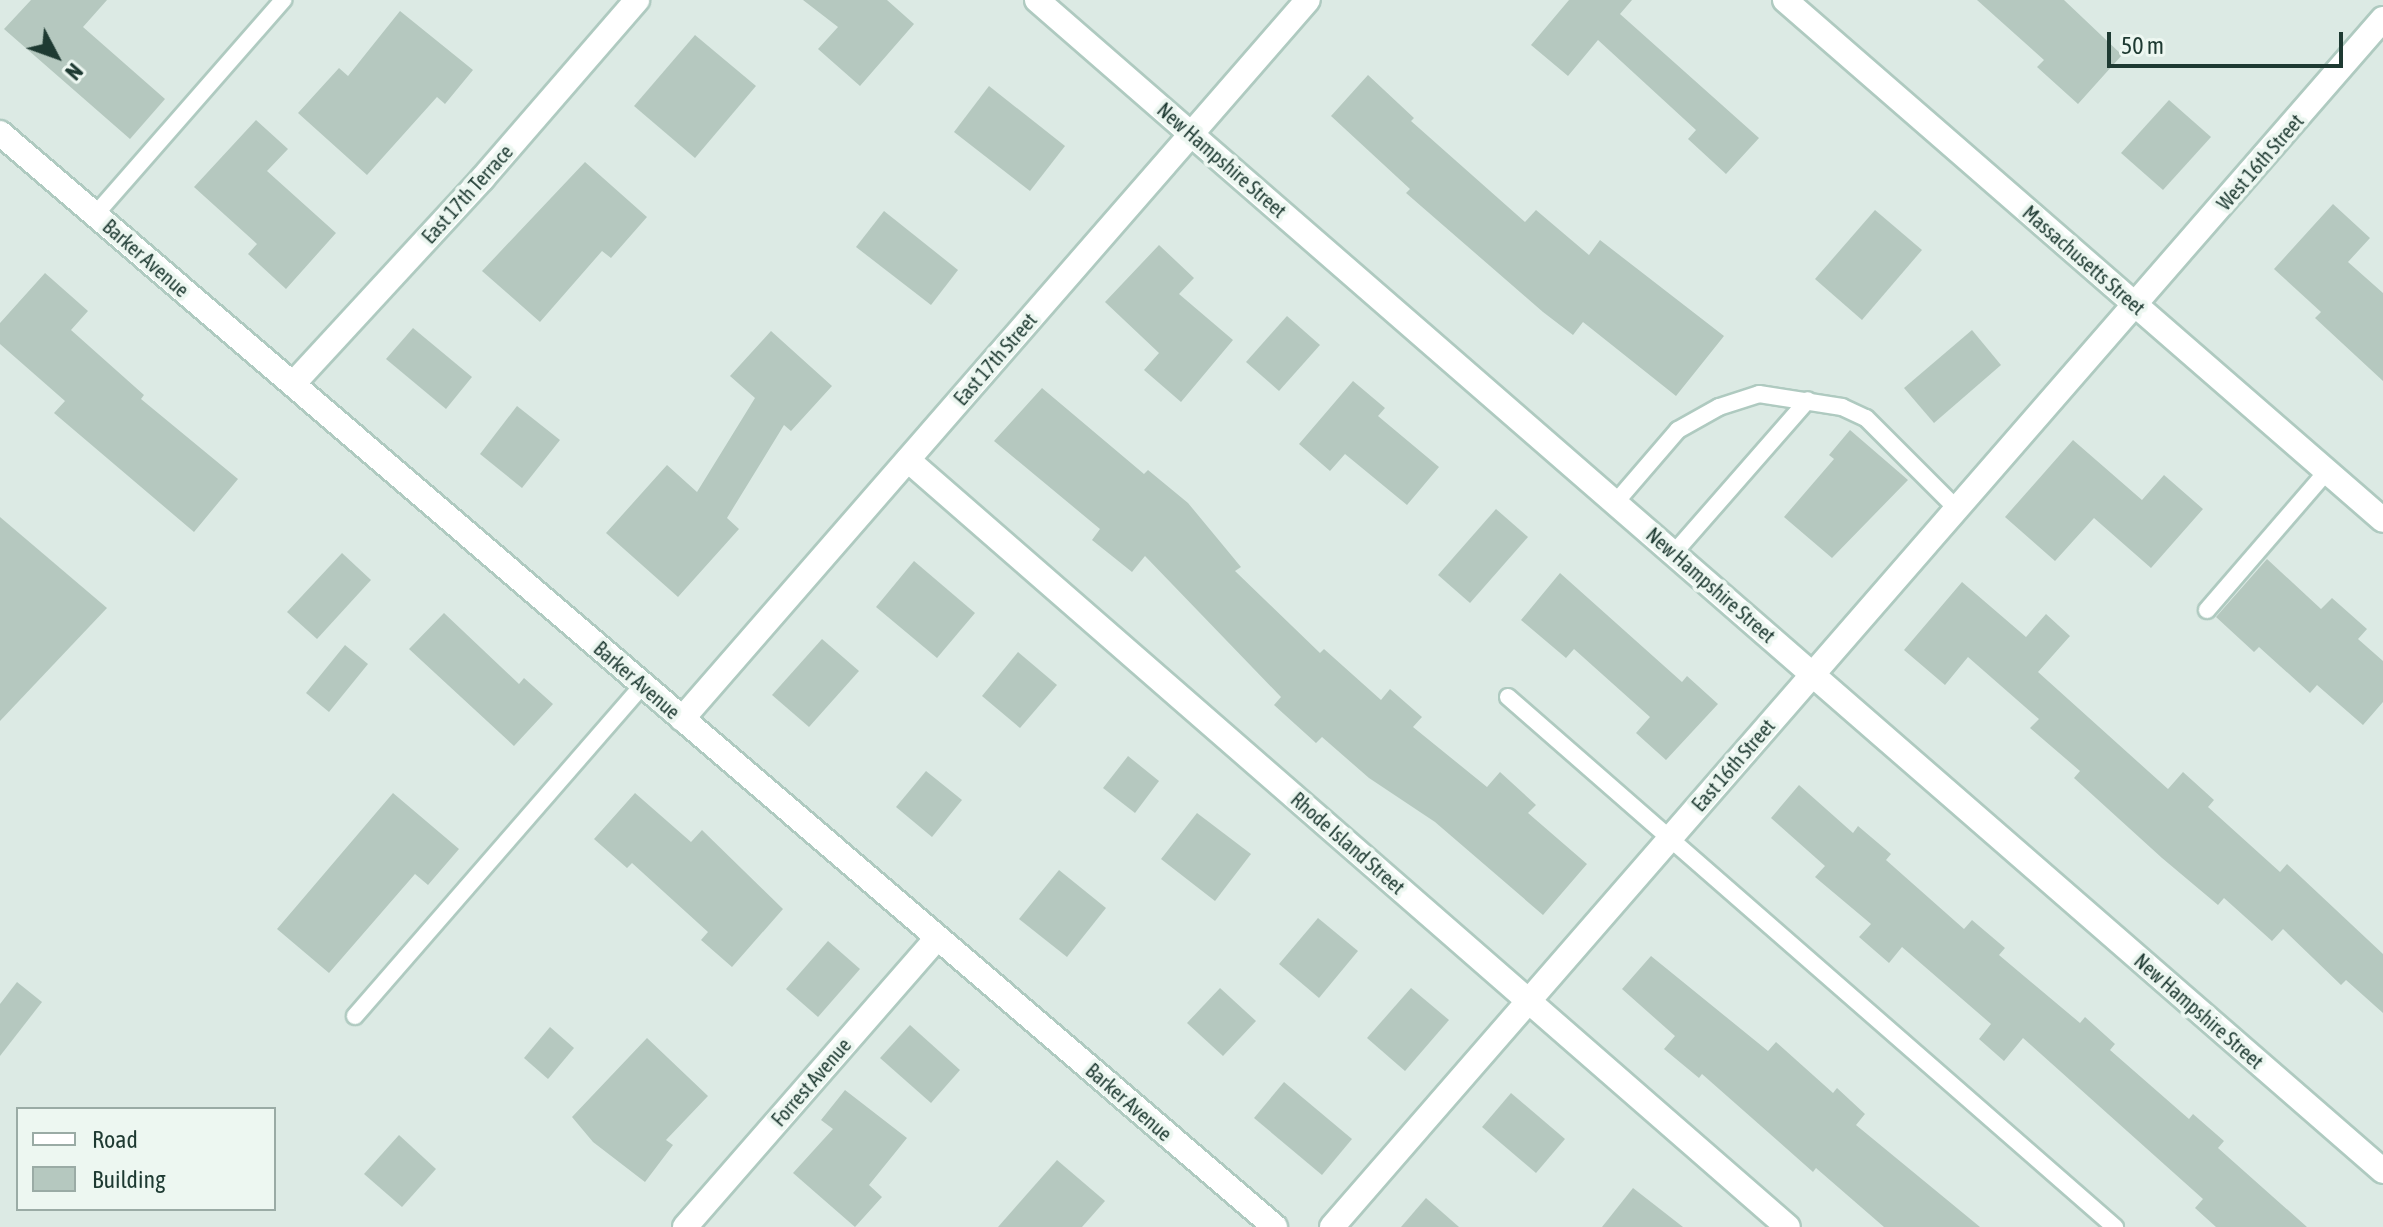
<!DOCTYPE html>
<html>
<head>
<meta charset="utf-8">
<style>
  body { margin:0 }
  #map { position:relative; width:2383px; height:1227px; overflow:hidden; background:#dceae4; font-family:"Asap Condensed",sans-serif }
  div>[style] { position:absolute }
  .building>* { inset:0; background:#b5c8bf }
  .roads { filter:drop-shadow(2px 0 #afcac0) drop-shadow(-2px 0 #afcac0) drop-shadow(0 2px #afcac0) drop-shadow(0 -2px #afcac0) }
  .lane>* { height:16px; margin:-8px; padding:0 8px; transform-origin:8px; border-radius:8px; background:#fff }
  .street>* { height:24px; margin:-12px; padding:0 12px; transform-origin:12px; border-radius:12px; background:#fff }
  .secondary>* { height:24px; margin:-12px; padding:0 12px; transform-origin:12px; border-radius:12px; background:#fff }
  span { translate:-50% -50%; white-space:nowrap; text-align:center; line-height:1.15; -webkit-text-stroke:8px #edf7f1; paint-order:stroke }
  .street-label { font-size:20px; color:#1e3a32 }
  .legend { position:absolute; left:16px; top:1107px; width:260px; height:104px; box-sizing:border-box; background:#edf7f1; border:2px solid #9aaba5; margin:0; padding:10px 14px; list-style:none; font-size:24px; color:#1e3a32 }
  .legend li { display:flex; align-items:center; gap:16px; height:40px }
  .legend b { width:40px; border:2px solid #9aaba5 }
  .north { position:absolute; left:16px; top:16px; width:80px; height:80px; -webkit-text-stroke:6px #edf7f1; paint-order:stroke; rotate:131deg; font-size:22px; font-weight:700; line-height:32px; text-align:center; color:#1e3a32 }
  .north::after { content:''; display:block; margin:auto; width:28px; height:36px; background:#1e3a32; clip-path:polygon(50% 0,100% 100%,50% 72%,0 100%) }
  .scale { position:absolute; left:2107px; top:32px; width:236px; height:36px; box-sizing:border-box; border:4px solid #1e3a32; border-top:0; padding-left:10px; font-size:24px; line-height:28px; white-space:nowrap; color:#1e3a32; -webkit-text-stroke:6px #edf7f1; paint-order:stroke }
</style>
</head>
<body>
<div id="map">
  <div class="building">
    <i style="clip-path:polygon(31px 0,107px 0,83px 27px,165px 99px,130px 139px,4px 29px)"></i>
    <i style="clip-path:polygon(803px 0,887px 0,914px 24px,860px 86px,818px 49px,838px 27px)"></i>
    <i style="clip-path:polygon(1569px 0,1632px 0,1620px 14px,1759px 138px,1726px 174px,1688px 139px,1696px 130px,1598px 40px,1568px 76px,1531px 45px)"></i>
    <i style="clip-path:polygon(1977px 0,2064px 0,2122px 55px,2078px 104px,2037px 67px,2044px 60px)"></i>
    <i style="clip-path:polygon(400px 11px,473px 70px,445px 104px,437px 97px,367px 175px,298px 113px,339px 68px,348px 76px)"></i>
    <i style="clip-path:polygon(695px 35px,756px 86px,695px 158px,634px 106px)"></i>
    <i style="clip-path:polygon(1368px 75px,1414px 118px,1411px 121px,1525px 222px,1536px 210px,1589px 255px,1600px 240px,1724px 336px,1676px 396px,1583px 322px,1573px 335px,1543px 312px,1406px 193px,1410px 189px,1331px 116px)"></i>
    <i style="clip-path:polygon(989px 86px,1065px 146px,1030px 191px,954px 132px)"></i>
    <i style="clip-path:polygon(2169px 100px,2211px 137px,2163px 190px,2121px 153px)"></i>
    <i style="clip-path:polygon(256px 120px,288px 149px,267px 171px,336px 233px,286px 289px,248px 254px,257px 244px,194px 187px)"></i>
    <i style="clip-path:polygon(585px 162px,647px 217px,611px 258px,602px 251px,540px 322px,482px 271px)"></i>
    <i style="clip-path:polygon(2333px 204px,2370px 238px,2348px 262px,2383px 293px,2383px 381px,2315px 318px,2321px 312px,2274px 269px)"></i>
    <i style="clip-path:polygon(1875px 210px,1922px 250px,1862px 320px,1815px 279px)"></i>
    <i style="clip-path:polygon(884px 211px,958px 270px,931px 305px,856px 247px)"></i>
    <i style="clip-path:polygon(1159px 245px,1194px 278px,1179px 294px,1233px 340px,1181px 402px,1144px 370px,1159px 353px,1105px 302px)"></i>
    <i style="clip-path:polygon(45px 273px,88px 311px,71px 330px,144px 395px,141px 399px,238px 479px,194px 532px,54px 413px,65px 401px,0 344px,0 323px)"></i>
    <i style="clip-path:polygon(1287px 316px,1320px 345px,1279px 391px,1246px 362px)"></i>
    <i style="clip-path:polygon(413px 328px,472px 377px,446px 409px,386px 359px)"></i>
    <i style="clip-path:polygon(1972px 330px,2001px 365px,1934px 423px,1904px 388px)"></i>
    <i style="clip-path:polygon(771px 331px,832px 386px,791px 431px,784px 425px,727px 518px,739px 529px,678px 597px,606px 533px,667px 465px,697px 492px,755px 398px,730px 376px)"></i>
    <i style="clip-path:polygon(1353px 381px,1385px 408px,1378px 416px,1439px 467px,1407px 505px,1345px 454px,1330px 471px,1299px 444px)"></i>
    <i style="clip-path:polygon(1042px 388px,1144px 474px,1148px 470px,1188px 503px,1241px 567px,1235px 571px,1320px 653px,1324px 649px,1381px 700px,1390px 689px,1422px 717px,1413px 727px,1487px 787px,1500px 772px,1536px 805px,1528px 813px,1587px 864px,1543px 915px,1435px 822px,1369px 778px,1322px 737px,1316px 743px,1274px 705px,1281px 697px,1145px 556px,1132px 572px,1092px 540px,1100px 529px,994px 441px)"></i>
    <i style="clip-path:polygon(517px 406px,560px 440px,522px 488px,480px 454px)"></i>
    <i style="clip-path:polygon(1850px 430px,1908px 480px,1832px 558px,1784px 517px,1834px 459px,1829px 455px)"></i>
    <i style="clip-path:polygon(2073px 440px,2142px 500px,2164px 475px,2203px 509px,2151px 568px,2094px 518px,2055px 561px,2005px 517px)"></i>
    <i style="clip-path:polygon(1496px 509px,1528px 537px,1470px 603px,1438px 575px)"></i>
    <i style="clip-path:polygon(0 517px,107px 608px,0 721px)"></i>
    <i style="clip-path:polygon(342px 553px,371px 580px,317px 639px,287px 612px)"></i>
    <i style="clip-path:polygon(2267px 559px,2321px 609px,2332px 598px,2367px 629px,2358px 639px,2383px 661px,2383px 702px,2363px 725px,2317px 685px,2310px 693px,2259px 647px,2254px 652px,2216px 617px)"></i>
    <i style="clip-path:polygon(914px 561px,975px 613px,937px 658px,876px 607px)"></i>
    <i style="clip-path:polygon(1560px 573px,1682px 682px,1687px 676px,1718px 704px,1666px 760px,1636px 733px,1650px 717px,1574px 649px,1566px 658px,1521px 620px)"></i>
    <i style="clip-path:polygon(1962px 582px,2026px 637px,2046px 614px,2070px 636px,2038px 672px,2168px 789px,2183px 772px,2214px 800px,2208px 807px,2280px 872px,2287px 864px,2383px 954px,2383px 1013px,2346px 980px,2341px 985px,2283px 929px,2272px 941px,2224px 898px,2218px 905px,2162px 858px,2074px 778px,2080px 771px,2030px 728px,2039px 719px,1968px 657px,1945px 685px,1904px 650px)"></i>
    <i style="clip-path:polygon(444px 613px,519px 684px,524px 678px,553px 704px,514px 746px,409px 649px)"></i>
    <i style="clip-path:polygon(822px 639px,859px 671px,809px 727px,772px 695px)"></i>
    <i style="clip-path:polygon(345px 645px,368px 664px,329px 712px,306px 693px)"></i>
    <i style="clip-path:polygon(1018px 652px,1057px 685px,1020px 728px,982px 696px)"></i>
    <i style="clip-path:polygon(1128px 756px,1159px 781px,1135px 813px,1103px 788px)"></i>
    <i style="clip-path:polygon(926px 771px,962px 800px,932px 837px,896px 807px)"></i>
    <i style="clip-path:polygon(1799px 785px,1853px 833px,1858px 826px,1891px 854px,1886px 860px,1964px 929px,1972px 920px,2005px 948px,1999px 955px,2080px 1023px,2085px 1017px,2115px 1044px,2110px 1050px,2189px 1119px,2193px 1114px,2224px 1141px,2218px 1148px,2307px 1227px,2216px 1227px,2195px 1208px,2203px 1199px,2023px 1038px,2004px 1061px,1979px 1039px,1991px 1024px,1902px 947px,1889px 963px,1859px 937px,1871px 924px,1815px 877px,1825px 866px,1771px 818px)"></i>
    <i style="clip-path:polygon(393px 793px,459px 849px,428px 885px,415px 874px,329px 973px,277px 929px)"></i>
    <i style="clip-path:polygon(635px 793px,691px 842px,702px 830px,783px 909px,732px 967px,701px 940px,708px 932px,632px 863px,627px 868px,594px 839px)"></i>
    <i style="clip-path:polygon(1197px 813px,1251px 854px,1215px 901px,1161px 859px)"></i>
    <i style="clip-path:polygon(1059px 870px,1106px 908px,1067px 957px,1019px 919px)"></i>
    <i style="clip-path:polygon(1318px 918px,1358px 951px,1319px 998px,1279px 964px)"></i>
    <i style="clip-path:polygon(828px 941px,860px 969px,818px 1017px,786px 989px)"></i>
    <i style="clip-path:polygon(1651px 956px,1768px 1051px,1776px 1042px,1833px 1093px,1837px 1088px,1865px 1114px,1856px 1125px,1980px 1227px,1884px 1227px,1816px 1168px,1813px 1172px,1702px 1074px,1699px 1078px,1664px 1049px,1675px 1036px,1622px 989px)"></i>
    <i style="clip-path:polygon(17px 982px,42px 1002px,0 1056px,0 1004px)"></i>
    <i style="clip-path:polygon(1220px 988px,1256px 1021px,1223px 1056px,1187px 1023px)"></i>
    <i style="clip-path:polygon(1411px 988px,1449px 1020px,1405px 1071px,1367px 1038px)"></i>
    <i style="clip-path:polygon(910px 1025px,960px 1070px,931px 1103px,880px 1058px)"></i>
    <i style="clip-path:polygon(550px 1027px,574px 1048px,548px 1079px,524px 1058px)"></i>
    <i style="clip-path:polygon(647px 1038px,708px 1096px,666px 1140px,673px 1145px,645px 1182px,593px 1142px,572px 1117px)"></i>
    <i style="clip-path:polygon(1284px 1082px,1352px 1139px,1322px 1175px,1254px 1118px)"></i>
    <i style="clip-path:polygon(845px 1090px,907px 1138px,869px 1185px,882px 1197px,855px 1227px,793px 1173px,833px 1129px,821px 1120px)"></i>
    <i style="clip-path:polygon(1511px 1093px,1565px 1139px,1536px 1173px,1482px 1127px)"></i>
    <i style="clip-path:polygon(399px 1135px,436px 1169px,402px 1207px,364px 1174px)"></i>
    <i style="clip-path:polygon(1057px 1160px,1105px 1201px,1082px 1227px,998px 1227px)"></i>
    <i style="clip-path:polygon(1633px 1188px,1683px 1227px,1602px 1227px)"></i>
    <i style="clip-path:polygon(1426px 1198px,1459px 1227px,1401px 1227px)"></i>
  </div>
  <div class="roads">
    <div class="lane">
      <i style="left:95px;top:215px;width:286px;rotate:-48.8deg"></i>
      <i style="left:1616px;top:502px;width:95px;rotate:-49.3deg"></i>
      <i style="left:1678px;top:430px;width:47px;rotate:-29.3deg"></i>
      <i style="left:1719px;top:407px;width:42px;rotate:-18deg"></i>
      <i style="left:1759px;top:394px;width:84px;rotate:8.9deg"></i>
      <i style="left:1842px;top:407px;width:26px;rotate:25deg"></i>
      <i style="left:1866px;top:418px;width:129px;rotate:45deg"></i>
      <i style="left:1674px;top:553px;width:203px;rotate:-48.8deg"></i>
      <i style="left:2207px;top:610px;width:184px;rotate:-49.2deg"></i>
      <i style="left:1508px;top:697px;width:806px;rotate:41.13deg"></i>
      <i style="left:355px;top:1016px;width:439px;rotate:-49deg"></i>
    </div>
    <div class="street">
      <i style="left:1037px;top:0;width:1784px;rotate:41.02deg"></i>
      <i style="left:293px;top:384px;width:279px;rotate:-47.3deg"></i>
      <i style="left:482px;top:179px;width:237px;rotate:-49.1deg"></i>
      <i style="left:908px;top:460px;width:1167px;rotate:41.08deg"></i>
      <i style="left:682px;top:719px;width:953px;rotate:-48.96deg"></i>
      <i style="left:685px;top:1227px;width:383px;rotate:-48.9deg"></i>
      <i style="left:1332px;top:1227px;width:1601px;rotate:-48.98deg"></i>
    </div>
    <div class="secondary">
      <i style="left:1785px;top:0;width:792px;rotate:41.01deg"></i>
      <i style="left:0;top:133px;width:1680px;rotate:40.63deg"></i>
    </div>
  </div>
  <div class="street-label">
    <span style="left:1222px;top:160px;rotate:41deg">New Hampshire Street</span>
    <span style="left:2260px;top:162px;rotate:-49deg">West 16th Street</span>
    <span style="left:467px;top:194px;rotate:-48deg">East 17th Terrace</span>
    <span style="left:146px;top:258px;rotate:41deg">Barker Avenue</span>
    <span style="left:2084px;top:260px;rotate:41deg">Massachusetts Street</span>
    <span style="left:995px;top:359px;rotate:-49deg">East 17th Street</span>
    <span style="left:1711px;top:585px;rotate:41deg">New Hampshire Street</span>
    <span style="left:637px;top:680px;rotate:41deg">Barker Avenue</span>
    <span style="left:1733px;top:765px;rotate:-49deg">East 16th Street</span>
    <span style="left:1348px;top:843px;rotate:41deg">Rhode Island Street</span>
    <span style="left:2199px;top:1011px;rotate:41deg">New Hampshire Street</span>
    <span style="left:811px;top:1082px;rotate:-49deg">Forrest Avenue</span>
    <span style="left:1129px;top:1102px;rotate:41deg">Barker Avenue</span>
  </div>
  <ul class="legend">
  <li><b style="height:10px;background:#fff"></b>Road</li>
  <li><b style="height:22px;background:#b5c8bf"></b>Building</li>
  </ul>
  <div class="north">N</div>
  <div class="scale">50 m</div>
</div>
</body>
</html>
